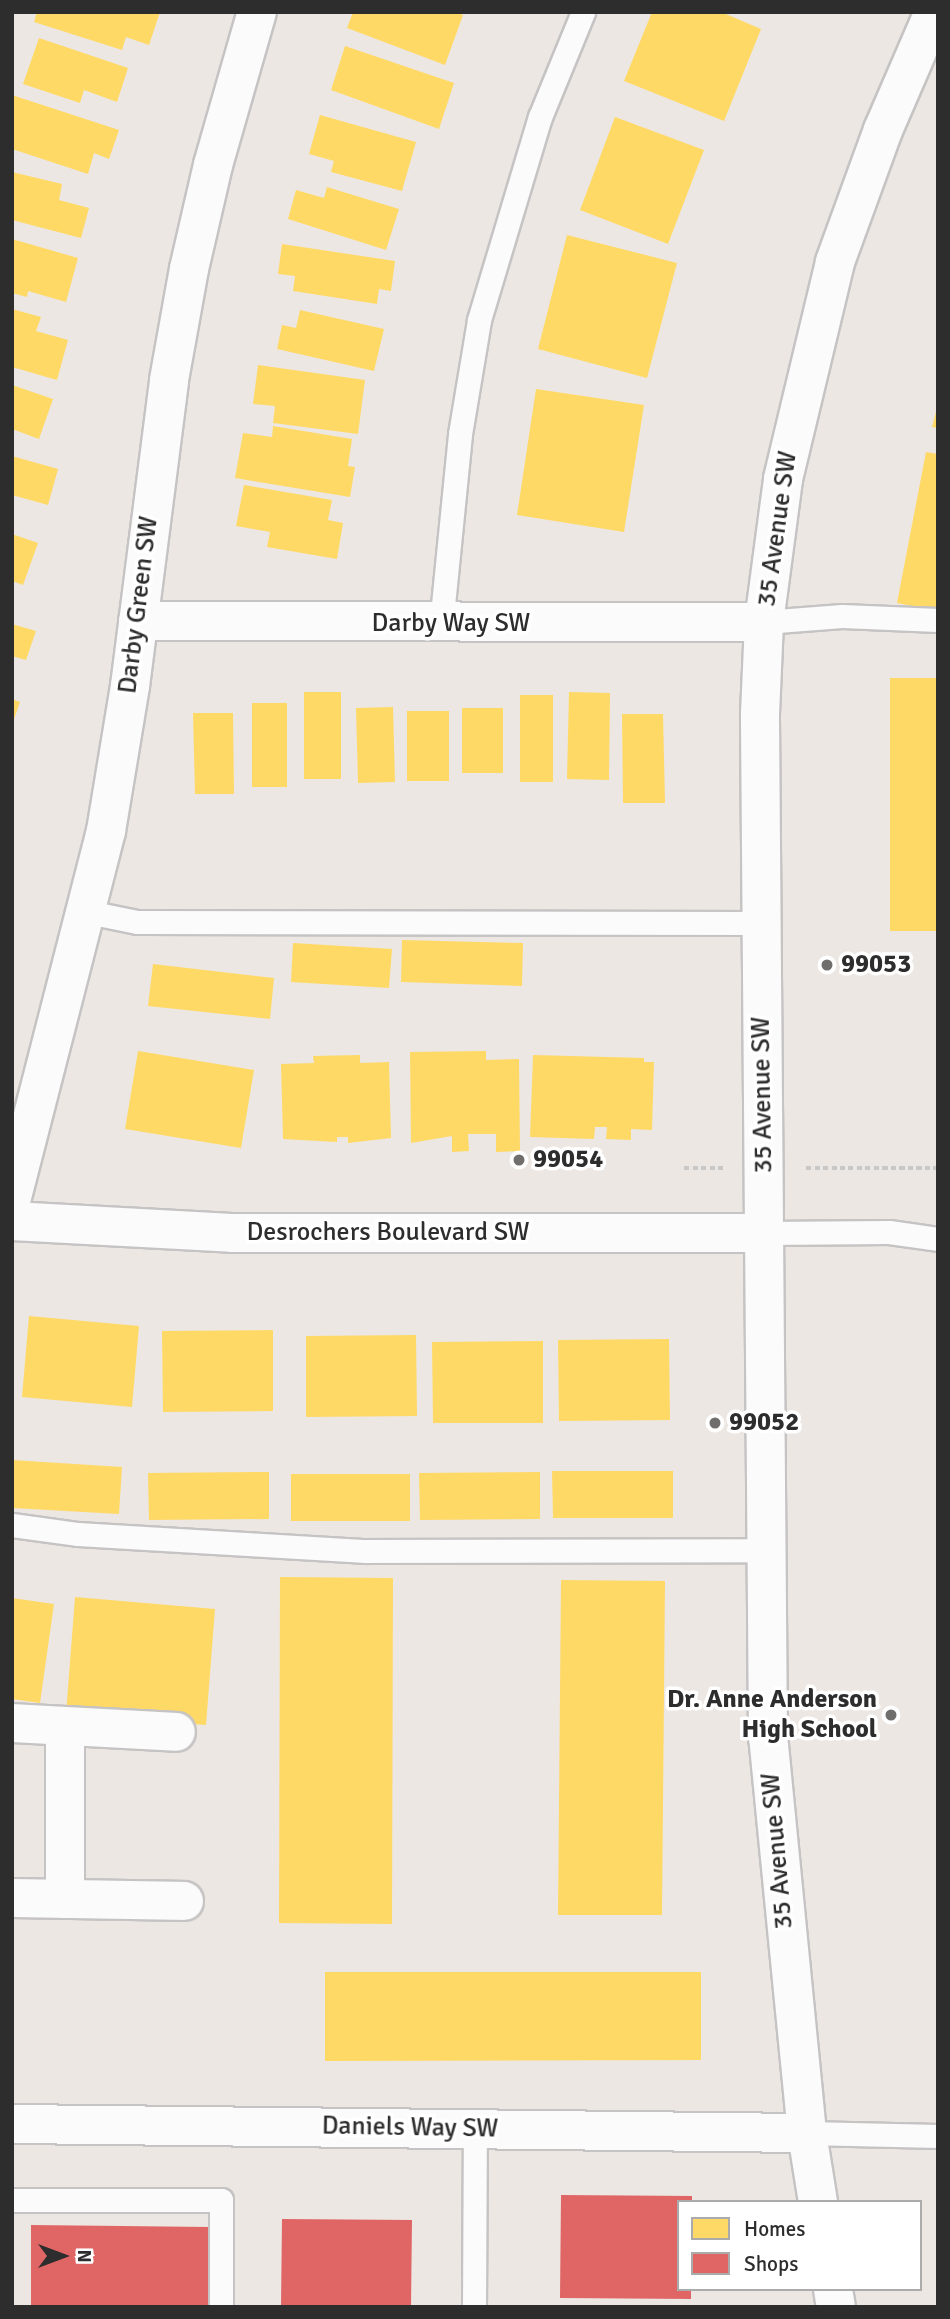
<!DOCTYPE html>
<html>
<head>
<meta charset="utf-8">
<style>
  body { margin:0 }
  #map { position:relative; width:950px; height:2319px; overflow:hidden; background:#ece7e2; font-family:Signika,sans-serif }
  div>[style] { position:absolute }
  .homes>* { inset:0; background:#ffd966 }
  .shops>* { inset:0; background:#e06666 }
  .path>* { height:4.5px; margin-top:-2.25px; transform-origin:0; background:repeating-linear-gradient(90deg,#c8c8c8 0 5px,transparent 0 8.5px) }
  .roads { filter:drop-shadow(2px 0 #c5c3c3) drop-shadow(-2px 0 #c5c3c3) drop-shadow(0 2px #c5c3c3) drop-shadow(0 -2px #c5c3c3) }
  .lane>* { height:23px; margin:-11.5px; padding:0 11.5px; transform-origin:11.5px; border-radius:11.5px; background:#fcfbfb }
  .street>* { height:38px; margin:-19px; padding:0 19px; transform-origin:19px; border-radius:19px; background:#fcfbfb }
  .secondary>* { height:38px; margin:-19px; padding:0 19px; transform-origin:19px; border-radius:19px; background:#fcfbfb }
  .dots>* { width:19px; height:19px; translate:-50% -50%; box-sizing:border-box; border:4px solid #fff; border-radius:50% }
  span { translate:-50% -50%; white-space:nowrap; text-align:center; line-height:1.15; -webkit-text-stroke:7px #fff; paint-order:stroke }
  .street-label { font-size:26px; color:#2d2d2d }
  .poi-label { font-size:26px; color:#2d2d2d; font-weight:700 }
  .left { translate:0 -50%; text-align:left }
  .right { translate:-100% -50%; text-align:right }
  .frame { position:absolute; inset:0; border:14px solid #2d2d2d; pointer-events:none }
  .legend { position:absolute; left:677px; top:2200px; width:245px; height:91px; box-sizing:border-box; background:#fff; border:2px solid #ababab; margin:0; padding:9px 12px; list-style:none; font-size:21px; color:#2d2d2d }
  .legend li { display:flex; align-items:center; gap:14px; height:35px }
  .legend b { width:35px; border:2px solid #ababab }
  .north { position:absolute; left:28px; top:2221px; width:70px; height:70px; -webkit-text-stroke:5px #fff; paint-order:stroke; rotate:90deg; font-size:19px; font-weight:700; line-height:28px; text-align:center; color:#2d2d2d }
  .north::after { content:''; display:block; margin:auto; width:24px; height:32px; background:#2d2d2d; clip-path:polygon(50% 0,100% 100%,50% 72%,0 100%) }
</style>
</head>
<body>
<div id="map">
  <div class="homes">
    <i style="clip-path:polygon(37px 12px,160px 12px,149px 45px,126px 37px,122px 50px,34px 22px)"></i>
    <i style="clip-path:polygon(353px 12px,455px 12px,463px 15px,445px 65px,347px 28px)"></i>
    <i style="clip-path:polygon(652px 12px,721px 12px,761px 29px,724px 121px,624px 81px)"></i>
    <i style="clip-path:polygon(39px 38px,128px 68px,117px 102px,84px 90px,80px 103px,23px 84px)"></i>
    <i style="clip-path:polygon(345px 46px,454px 83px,439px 129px,331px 90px)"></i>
    <i style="clip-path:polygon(12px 95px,119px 130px,109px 159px,94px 153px,88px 174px,12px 149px)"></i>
    <i style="clip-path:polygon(320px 115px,416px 142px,402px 191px,331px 172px,334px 161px,309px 154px)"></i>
    <i style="clip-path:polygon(615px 117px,704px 150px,668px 244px,580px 210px)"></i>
    <i style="clip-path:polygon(12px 172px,62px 184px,59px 200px,89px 208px,81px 238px,12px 220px)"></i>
    <i style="clip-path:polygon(327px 187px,399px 209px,386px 250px,288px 219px,296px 190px,324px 198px)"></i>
    <i style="clip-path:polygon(567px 235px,677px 263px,647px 378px,538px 349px)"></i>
    <i style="clip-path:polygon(12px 239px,78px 258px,66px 302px,28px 291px,27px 297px,12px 293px)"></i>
    <i style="clip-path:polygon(282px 244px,395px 261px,391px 291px,379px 289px,377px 304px,293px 291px,295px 276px,278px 274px)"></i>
    <i style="clip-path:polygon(12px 309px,41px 317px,36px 331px,68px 340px,57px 380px,12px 367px)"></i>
    <i style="clip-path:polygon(300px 310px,384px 329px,374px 371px,277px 349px,282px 325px,296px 328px)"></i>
    <i style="clip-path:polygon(258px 365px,365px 380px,358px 434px,273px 423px,275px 406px,253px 404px)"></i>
    <i style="clip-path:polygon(12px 385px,53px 399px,39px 439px,12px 429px)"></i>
    <i style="clip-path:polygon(536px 389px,644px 405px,624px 532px,517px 515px)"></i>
    <i style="clip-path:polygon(937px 408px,938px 408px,938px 428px,932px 427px)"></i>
    <i style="clip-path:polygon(273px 426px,352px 439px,348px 466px,355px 467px,350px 497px,235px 478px,243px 433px,272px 437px)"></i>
    <i style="clip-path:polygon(926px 452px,938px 454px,938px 611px,897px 603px)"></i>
    <i style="clip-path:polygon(12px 456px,58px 469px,48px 505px,12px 495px)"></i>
    <i style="clip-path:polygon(244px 485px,332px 500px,328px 520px,343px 523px,337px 559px,267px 547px,270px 532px,236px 526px)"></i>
    <i style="clip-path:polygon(12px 534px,38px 543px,23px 585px,12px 581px)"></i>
    <i style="clip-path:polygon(12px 624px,36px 631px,26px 660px,12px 656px)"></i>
    <i style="clip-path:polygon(890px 678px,938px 678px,938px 931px,890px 931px)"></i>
    <i style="clip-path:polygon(304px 692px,341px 692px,341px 779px,304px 779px)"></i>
    <i style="clip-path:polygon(569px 692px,610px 693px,609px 780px,567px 779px)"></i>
    <i style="clip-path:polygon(520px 695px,553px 695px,553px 782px,520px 782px)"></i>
    <i style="clip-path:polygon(12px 699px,20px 702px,13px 722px,12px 722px)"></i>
    <i style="clip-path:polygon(252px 703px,287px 703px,287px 787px,252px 787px)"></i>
    <i style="clip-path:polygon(393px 707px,395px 782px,358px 783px,356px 708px)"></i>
    <i style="clip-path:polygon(462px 708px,503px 708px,503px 773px,462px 773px)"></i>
    <i style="clip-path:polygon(407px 711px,449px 711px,449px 781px,407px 781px)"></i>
    <i style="clip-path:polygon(193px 713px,233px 713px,234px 794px,195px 794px)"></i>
    <i style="clip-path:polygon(622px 714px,663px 714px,665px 803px,623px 803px)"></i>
    <i style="clip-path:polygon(402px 940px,523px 943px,522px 986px,401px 982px)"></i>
    <i style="clip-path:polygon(293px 943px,392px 949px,389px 988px,291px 982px)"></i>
    <i style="clip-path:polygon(153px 964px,274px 978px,270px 1019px,148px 1006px)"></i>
    <i style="clip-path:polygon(138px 1051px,254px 1070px,241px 1148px,125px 1129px)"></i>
    <i style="clip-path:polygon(486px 1051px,486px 1060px,519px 1059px,520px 1151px,496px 1152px,496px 1134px,468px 1134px,469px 1151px,452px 1152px,452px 1136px,411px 1143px,410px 1052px)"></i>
    <i style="clip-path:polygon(360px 1055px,360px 1063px,389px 1062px,391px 1138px,348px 1143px,348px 1137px,337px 1137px,337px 1142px,283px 1139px,281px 1064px,314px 1063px,313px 1056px)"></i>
    <i style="clip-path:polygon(533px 1055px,644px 1058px,644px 1062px,654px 1062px,652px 1130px,631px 1129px,631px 1140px,606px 1139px,607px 1127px,595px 1127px,594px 1139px,530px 1137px)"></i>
    <i style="clip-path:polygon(29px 1316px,139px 1326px,132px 1407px,22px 1397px)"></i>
    <i style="clip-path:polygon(273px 1330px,273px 1411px,163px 1412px,162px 1331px)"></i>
    <i style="clip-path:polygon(416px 1335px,417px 1416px,306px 1417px,306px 1336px)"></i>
    <i style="clip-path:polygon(669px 1339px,670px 1420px,559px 1421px,558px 1340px)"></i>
    <i style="clip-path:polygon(543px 1341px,543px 1423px,433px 1423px,432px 1342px)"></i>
    <i style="clip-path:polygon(12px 1460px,122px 1467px,119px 1514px,12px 1508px)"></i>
    <i style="clip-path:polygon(552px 1471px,673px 1471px,673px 1518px,553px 1518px)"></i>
    <i style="clip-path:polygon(269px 1472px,269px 1519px,149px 1520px,148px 1473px)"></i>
    <i style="clip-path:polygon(540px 1472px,540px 1519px,420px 1520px,419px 1473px)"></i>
    <i style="clip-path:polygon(291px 1474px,410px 1474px,410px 1521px,291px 1521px)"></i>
    <i style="clip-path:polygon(280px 1577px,393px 1578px,392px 1924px,279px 1923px)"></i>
    <i style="clip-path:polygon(561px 1580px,665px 1581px,662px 1915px,558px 1915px)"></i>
    <i style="clip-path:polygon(75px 1597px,215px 1609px,206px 1725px,66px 1714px)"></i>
    <i style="clip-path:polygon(12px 1598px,54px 1604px,40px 1703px,12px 1699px)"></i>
    <i style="clip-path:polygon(325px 1972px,701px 1972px,701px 2060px,325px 2061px)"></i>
  </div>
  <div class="shops">
    <i style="clip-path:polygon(561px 2195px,692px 2196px,692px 2202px,679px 2202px,679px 2289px,691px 2289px,691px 2299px,560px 2298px)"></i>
    <i style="clip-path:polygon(282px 2219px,412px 2220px,411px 2307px,281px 2307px)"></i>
    <i style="clip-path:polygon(31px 2225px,210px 2227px,209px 2307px,31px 2307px)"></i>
  </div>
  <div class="path">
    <i style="left:684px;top:1168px;width:39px"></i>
    <i style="left:806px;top:1168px;width:132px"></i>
  </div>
  <div class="roads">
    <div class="lane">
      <i style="left:764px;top:622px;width:78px;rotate:-4.4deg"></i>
      <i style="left:842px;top:616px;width:96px;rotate:2.4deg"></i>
      <i style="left:441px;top:625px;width:192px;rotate:-84.3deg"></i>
      <i style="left:460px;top:434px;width:116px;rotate:-80.5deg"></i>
      <i style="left:479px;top:320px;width:212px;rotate:-73.3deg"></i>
      <i style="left:540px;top:117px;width:113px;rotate:-67.7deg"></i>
      <i style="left:88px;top:912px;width:50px;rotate:11.5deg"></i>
      <i style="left:137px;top:922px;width:624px;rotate:0.09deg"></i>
      <i style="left:764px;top:1233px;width:125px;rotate:-0.5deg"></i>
      <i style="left:889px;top:1232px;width:49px;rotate:8.1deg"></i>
      <i style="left:12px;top:1525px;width:67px;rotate:7.8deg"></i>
      <i style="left:78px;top:1534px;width:289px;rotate:3.4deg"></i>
      <i style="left:366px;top:1551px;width:401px;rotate:-0.1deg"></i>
      <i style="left:807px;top:2133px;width:131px;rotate:1.3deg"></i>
      <i style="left:12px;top:2200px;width:209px"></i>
      <i style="left:221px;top:2200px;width:107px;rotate:90deg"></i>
      <i style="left:474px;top:2307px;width:178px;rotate:-89.7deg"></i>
    </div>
    <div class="street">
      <i style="left:138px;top:621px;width:626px;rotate:0.09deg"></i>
      <i style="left:12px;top:1197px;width:378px;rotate:-75.6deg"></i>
      <i style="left:106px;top:831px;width:147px;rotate:-80.6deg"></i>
      <i style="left:130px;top:686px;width:308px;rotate:-82.7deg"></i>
      <i style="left:169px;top:380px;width:113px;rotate:-79.8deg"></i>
      <i style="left:189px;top:269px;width:107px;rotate:-77deg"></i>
      <i style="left:213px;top:165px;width:159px;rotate:-74deg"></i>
      <i style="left:12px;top:1723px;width:164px;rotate:3.1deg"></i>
      <i style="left:12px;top:1898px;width:172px;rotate:1deg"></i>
      <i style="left:65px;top:1899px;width:172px;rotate:-90deg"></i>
      <i style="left:12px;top:2124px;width:795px;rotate:0.65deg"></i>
    </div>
    <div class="secondary">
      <i style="left:12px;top:1221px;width:220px;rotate:3.1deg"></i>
      <i style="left:232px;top:1233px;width:532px"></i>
      <i style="left:818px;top:2202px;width:70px;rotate:-99.1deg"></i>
      <i style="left:807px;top:2133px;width:397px;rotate:-95.6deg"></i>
      <i style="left:768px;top:1738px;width:1024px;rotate:-90.45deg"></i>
      <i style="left:760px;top:714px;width:92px;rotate:-87.5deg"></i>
      <i style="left:764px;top:622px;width:144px;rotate:-82.4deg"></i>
      <i style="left:783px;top:479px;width:223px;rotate:-76.5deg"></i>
      <i style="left:835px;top:262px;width:140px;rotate:-70deg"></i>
      <i style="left:883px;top:130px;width:129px;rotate:-66.6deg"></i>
      <i style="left:833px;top:2289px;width:18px;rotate:81deg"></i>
    </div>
  </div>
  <div class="dots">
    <i style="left:827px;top:965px;background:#706e6c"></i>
    <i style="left:519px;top:1160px;background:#706e6c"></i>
    <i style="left:715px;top:1423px;background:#706e6c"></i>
    <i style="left:891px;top:1715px;background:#706e6c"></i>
  </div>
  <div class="street-label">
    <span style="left:778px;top:529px;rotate:-82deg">35 Avenue SW</span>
    <span style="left:139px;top:605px;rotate:-83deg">Darby Green SW</span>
    <span style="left:451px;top:624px">Darby Way SW</span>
    <span style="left:763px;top:1095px;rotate:-91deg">35 Avenue SW</span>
    <span style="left:388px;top:1233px">Desrochers Boulevard SW</span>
    <span style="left:778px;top:1851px;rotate:-95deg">35 Avenue SW</span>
    <span style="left:410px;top:2128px;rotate:1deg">Daniels Way SW</span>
  </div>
  <div class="poi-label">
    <span class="left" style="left:841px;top:965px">99053</span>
    <span class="left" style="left:533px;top:1160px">99054</span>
    <span class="left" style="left:729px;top:1423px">99052</span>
    <span class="right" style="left:877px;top:1715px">Dr. Anne Anderson<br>High School</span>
  </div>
  <div class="frame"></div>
  <ul class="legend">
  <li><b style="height:19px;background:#ffd966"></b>Homes</li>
  <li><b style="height:19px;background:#e06666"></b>Shops</li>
  </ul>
  <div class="north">N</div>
</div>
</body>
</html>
